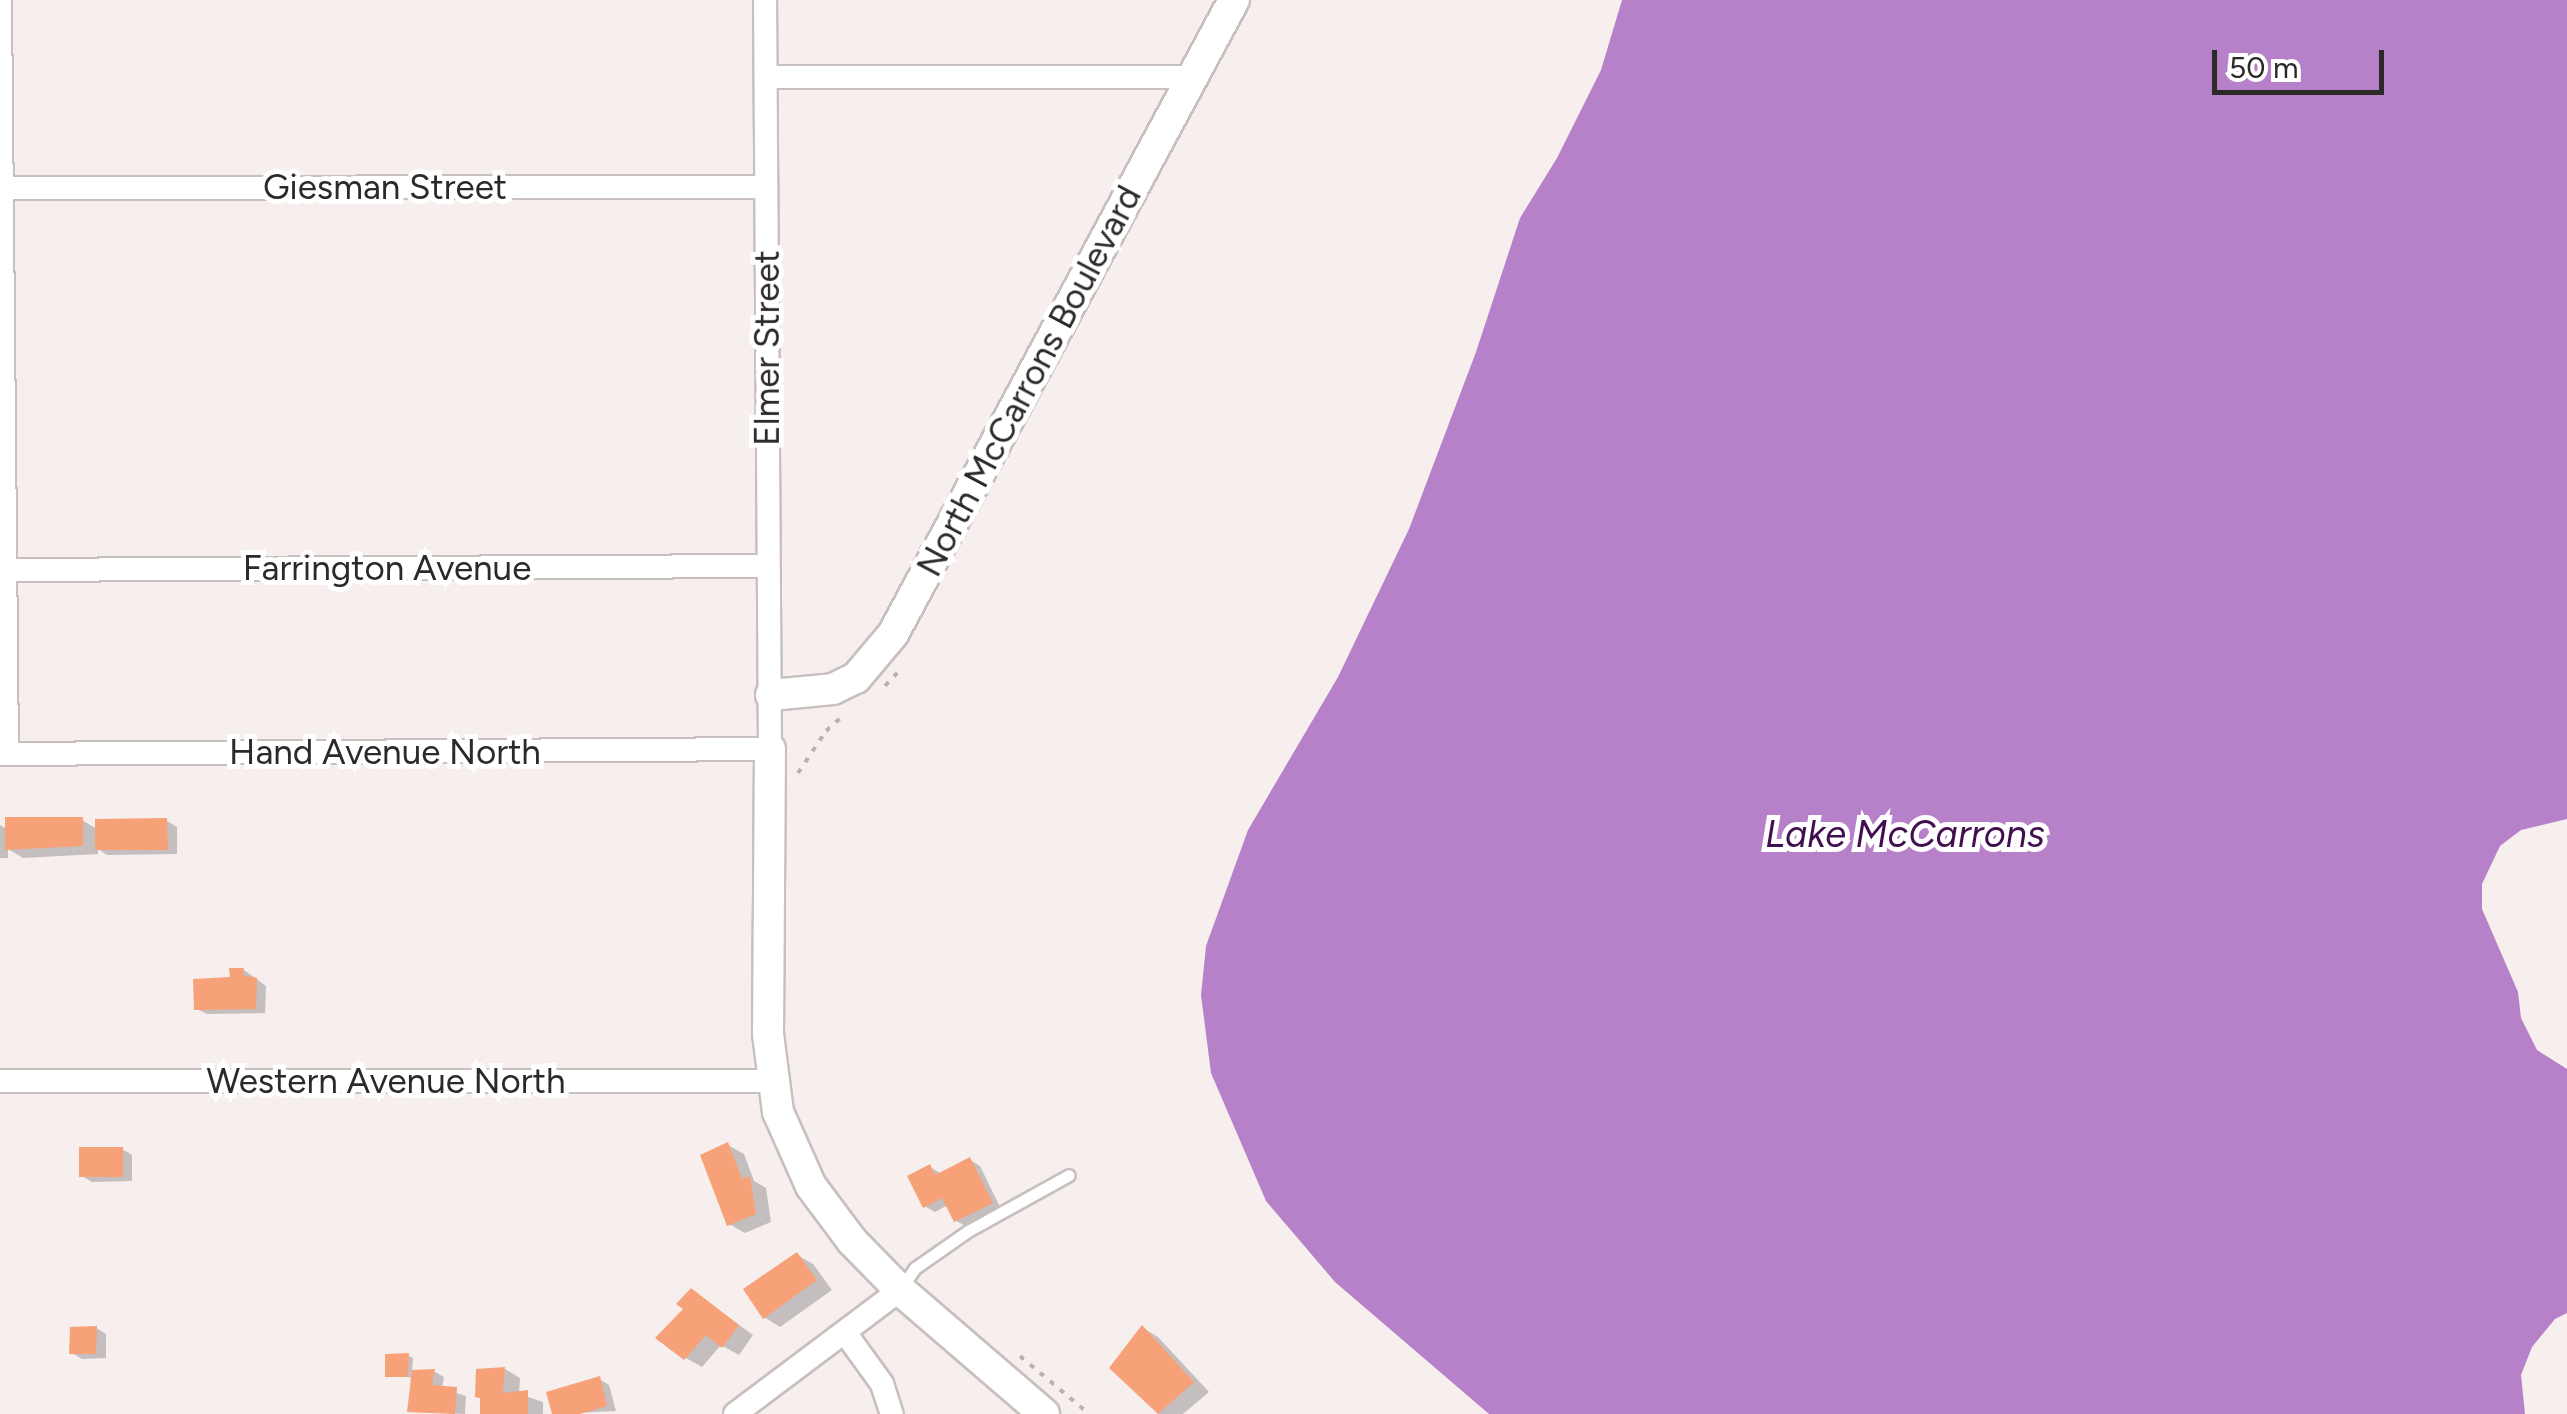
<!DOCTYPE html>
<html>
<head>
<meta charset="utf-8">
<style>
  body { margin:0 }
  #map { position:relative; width:2567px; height:1414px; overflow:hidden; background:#f7eeee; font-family:Figtree,sans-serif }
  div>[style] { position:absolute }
  .water>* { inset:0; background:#b681c8 }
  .shadow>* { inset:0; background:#0003 }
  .building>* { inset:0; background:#f7a178 }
  .path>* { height:4px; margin-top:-2px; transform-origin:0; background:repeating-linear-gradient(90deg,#b9b2b2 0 5px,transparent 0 13px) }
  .roads { filter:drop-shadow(2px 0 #c8bfbf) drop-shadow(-2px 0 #c8bfbf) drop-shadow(0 2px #c8bfbf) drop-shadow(0 -2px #c8bfbf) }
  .lane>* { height:11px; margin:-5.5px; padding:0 5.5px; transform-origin:5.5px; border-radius:5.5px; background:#fff }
  .street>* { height:22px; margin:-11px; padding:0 11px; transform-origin:11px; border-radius:11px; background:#fff }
  .secondary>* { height:30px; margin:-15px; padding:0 15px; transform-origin:15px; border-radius:15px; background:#fff }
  span { translate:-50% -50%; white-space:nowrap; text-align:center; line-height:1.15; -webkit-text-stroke:10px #fff; paint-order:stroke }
  .street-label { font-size:35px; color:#2c2929 }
  .water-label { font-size:38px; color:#410e50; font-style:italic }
  .scale { position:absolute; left:2212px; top:50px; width:172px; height:45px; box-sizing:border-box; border:5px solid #2c2929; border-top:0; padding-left:12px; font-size:30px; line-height:35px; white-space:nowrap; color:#2c2929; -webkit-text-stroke:8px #fff; paint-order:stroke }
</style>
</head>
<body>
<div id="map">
  <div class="water">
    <i style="clip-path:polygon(1622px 0,2567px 0,2567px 819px,2521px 830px,2500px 846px,2482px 884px,2482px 909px,2518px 992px,2521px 1018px,2537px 1050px,2567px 1069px,2567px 1313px,2555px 1319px,2532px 1347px,2521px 1375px,2525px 1414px,1489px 1414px,1335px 1282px,1266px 1201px,1211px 1073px,1201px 995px,1206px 946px,1248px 830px,1338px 677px,1409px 529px,1476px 352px,1520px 218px,1557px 158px,1601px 70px)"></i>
  </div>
  <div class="shadow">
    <i style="clip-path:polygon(82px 820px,97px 829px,167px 821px,177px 827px,177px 854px,107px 855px,98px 849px,98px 854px,23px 858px,8px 849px,8px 858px,0 858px,0 825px,7px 829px)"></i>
    <i style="clip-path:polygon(244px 970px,266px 986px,265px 1013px,207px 1014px,197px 1009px)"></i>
    <i style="clip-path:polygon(728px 1145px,744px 1154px,754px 1181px,766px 1188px,771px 1222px,745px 1233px,729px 1224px)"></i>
    <i style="clip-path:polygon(122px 1149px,132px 1155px,132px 1181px,92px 1182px,82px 1176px)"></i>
    <i style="clip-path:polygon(970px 1160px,980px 1166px,1001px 1209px,966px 1226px,956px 1221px,948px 1205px,935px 1212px,924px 1206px,930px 1167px,940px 1173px)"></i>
    <i style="clip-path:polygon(797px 1255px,813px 1264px,832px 1290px,780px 1327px,764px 1317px)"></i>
    <i style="clip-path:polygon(692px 1291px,753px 1335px,739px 1355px,721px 1345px,702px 1367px,686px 1358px)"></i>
    <i style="clip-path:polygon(96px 1328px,106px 1334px,106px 1358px,82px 1359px,72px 1353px)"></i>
    <i style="clip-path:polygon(1143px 1328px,1158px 1337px,1209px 1392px,1183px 1414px,1159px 1414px,1113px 1367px)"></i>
    <i style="clip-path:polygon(409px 1356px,413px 1358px,412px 1372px,435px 1372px,444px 1377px,442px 1388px,466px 1396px,465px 1414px,410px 1411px,414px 1378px,388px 1375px)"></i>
    <i style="clip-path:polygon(505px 1369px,520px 1378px,519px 1394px,543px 1402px,543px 1414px,483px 1414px)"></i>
    <i style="clip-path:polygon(599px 1379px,609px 1385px,616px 1411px,555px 1414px)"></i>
  </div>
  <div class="building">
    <i style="clip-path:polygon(5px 817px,83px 817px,83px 846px,5px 850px)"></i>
    <i style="clip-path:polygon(167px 818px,168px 850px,95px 850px,95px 819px)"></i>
    <i style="clip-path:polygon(229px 968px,244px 968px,243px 975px,257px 978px,256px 1009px,194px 1010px,193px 979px,230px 977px)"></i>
    <i style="clip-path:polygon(728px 1142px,742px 1179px,750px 1176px,756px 1214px,727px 1226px,700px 1155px)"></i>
    <i style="clip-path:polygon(79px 1147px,123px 1147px,123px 1177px,79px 1177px)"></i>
    <i style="clip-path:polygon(970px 1157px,993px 1203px,954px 1222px,942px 1198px,923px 1208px,907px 1176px,930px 1164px,935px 1175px)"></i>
    <i style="clip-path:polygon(797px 1252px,817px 1280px,763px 1319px,743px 1289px)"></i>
    <i style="clip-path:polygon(691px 1288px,739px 1325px,722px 1348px,706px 1335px,684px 1360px,655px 1338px,683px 1309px,676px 1304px)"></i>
    <i style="clip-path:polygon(1142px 1325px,1194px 1382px,1158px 1414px,1109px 1368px)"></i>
    <i style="clip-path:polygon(97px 1326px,96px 1354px,69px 1354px,70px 1327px)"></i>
    <i style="clip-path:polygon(409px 1353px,408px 1377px,385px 1377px,385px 1354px)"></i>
    <i style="clip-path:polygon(505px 1367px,503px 1393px,528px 1390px,528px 1414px,480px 1414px,480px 1398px,475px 1397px,476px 1369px)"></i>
    <i style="clip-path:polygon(435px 1369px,432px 1385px,457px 1387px,455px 1414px,407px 1412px,412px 1370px)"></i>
    <i style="clip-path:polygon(600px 1376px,607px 1406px,580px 1414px,552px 1414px,546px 1392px)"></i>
  </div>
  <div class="path">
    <i style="left:885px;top:686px;width:21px;rotate:-47deg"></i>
    <i style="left:798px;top:773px;width:50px;rotate:-56.3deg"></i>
    <i style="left:826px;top:731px;width:25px;rotate:-42deg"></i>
    <i style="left:1020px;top:1356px;width:90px;rotate:40deg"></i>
  </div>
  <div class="roads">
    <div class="lane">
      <i style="left:900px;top:1290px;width:27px;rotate:-56deg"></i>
      <i style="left:915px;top:1268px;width:65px;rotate:-34.9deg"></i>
      <i style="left:968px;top:1231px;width:115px;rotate:-29deg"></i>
    </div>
    <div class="street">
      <i style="left:0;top:0;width:754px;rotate:89.47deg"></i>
      <i style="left:766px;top:77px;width:426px"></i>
      <i style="left:4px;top:188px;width:762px;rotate:-0.08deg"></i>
      <i style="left:5px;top:570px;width:763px;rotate:-0.3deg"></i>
      <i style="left:0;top:754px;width:770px;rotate:-0.37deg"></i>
      <i style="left:770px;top:749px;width:749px;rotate:-90.38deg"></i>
      <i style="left:0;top:1081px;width:771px"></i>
      <i style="left:846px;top:1334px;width:62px;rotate:54.2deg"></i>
      <i style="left:882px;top:1384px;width:32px;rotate:72deg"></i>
      <i style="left:735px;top:1414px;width:206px;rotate:-36.9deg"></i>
    </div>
    <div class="secondary">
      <i style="left:771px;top:695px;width:62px;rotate:-5.5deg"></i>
      <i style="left:833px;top:689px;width:25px;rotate:-26deg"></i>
      <i style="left:856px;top:678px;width:57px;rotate:-49.9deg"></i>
      <i style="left:893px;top:634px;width:720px;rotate:-61.73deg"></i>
      <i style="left:770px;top:749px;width:285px;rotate:90.4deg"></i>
      <i style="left:768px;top:1034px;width:79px;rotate:82.7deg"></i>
      <i style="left:778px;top:1112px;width:81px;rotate:66deg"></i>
      <i style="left:811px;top:1186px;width:69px;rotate:53.3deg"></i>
      <i style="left:852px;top:1241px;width:69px;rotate:45.6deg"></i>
      <i style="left:900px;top:1290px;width:190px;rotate:40.7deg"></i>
    </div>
  </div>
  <div class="street-label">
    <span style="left:385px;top:187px">Giesman Street</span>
    <span style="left:767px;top:348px;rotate:-90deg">Elmer Street</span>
    <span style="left:1029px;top:381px;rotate:-62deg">North McCarrons Boulevard</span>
    <span style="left:387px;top:568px">Farrington Avenue</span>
    <span style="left:385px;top:752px">Hand Avenue North</span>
    <span style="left:386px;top:1081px">Western Avenue North</span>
  </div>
  <div class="water-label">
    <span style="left:1905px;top:835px">Lake McCarrons</span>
  </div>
  <div class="scale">50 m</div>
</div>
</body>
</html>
